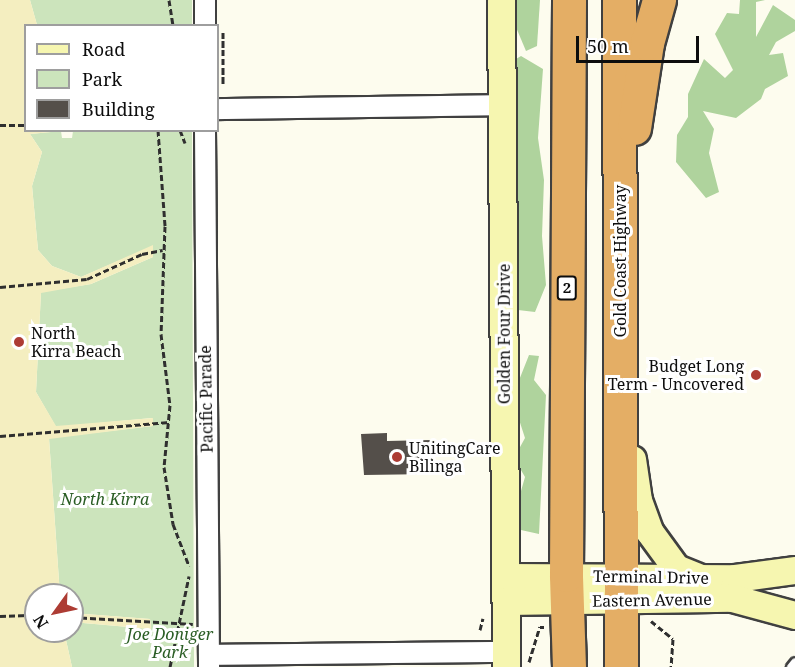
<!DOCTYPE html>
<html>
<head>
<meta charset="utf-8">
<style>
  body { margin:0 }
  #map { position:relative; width:795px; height:667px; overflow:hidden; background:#fdfcee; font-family:"Noto Serif",serif }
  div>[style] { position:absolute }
  .green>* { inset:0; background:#cce4bc }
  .forest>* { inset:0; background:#afd39d }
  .sand>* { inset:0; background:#f4eec0 }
  .building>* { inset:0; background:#544f4a }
  .path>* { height:3px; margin-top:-1.5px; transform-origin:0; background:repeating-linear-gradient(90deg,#2f2f2f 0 6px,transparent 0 9px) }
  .roads { filter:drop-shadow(2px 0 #404040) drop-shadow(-2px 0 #404040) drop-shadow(0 2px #404040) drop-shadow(0 -2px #404040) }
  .lane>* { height:9px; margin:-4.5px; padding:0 4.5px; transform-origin:4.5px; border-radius:4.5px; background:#fff }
  .street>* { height:20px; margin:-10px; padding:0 10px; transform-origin:10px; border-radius:10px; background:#fff }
  .secondary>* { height:27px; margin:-13.5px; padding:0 13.5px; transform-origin:13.5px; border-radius:13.5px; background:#f6f6b0 }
  .highway>* { height:33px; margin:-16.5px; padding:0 16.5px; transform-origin:16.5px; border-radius:16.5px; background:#e4ae65 }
  .dots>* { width:16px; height:16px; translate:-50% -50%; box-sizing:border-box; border:3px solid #fff; border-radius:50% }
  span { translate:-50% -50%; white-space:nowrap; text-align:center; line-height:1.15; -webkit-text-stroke:6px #fff; paint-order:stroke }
  .shield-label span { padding:2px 4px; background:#fff; border:2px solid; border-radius:4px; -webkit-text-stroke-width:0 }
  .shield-label { font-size:15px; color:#0d0d0d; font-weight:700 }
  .street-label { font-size:16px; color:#0d0d0d }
  .poi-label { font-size:16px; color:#0d0d0d }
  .left { translate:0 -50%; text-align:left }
  .right { translate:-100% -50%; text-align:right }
  .park-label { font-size:16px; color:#2a5d24; font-style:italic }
  .legend { position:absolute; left:24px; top:24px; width:195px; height:108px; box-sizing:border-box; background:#fff; border:2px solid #9e9e9e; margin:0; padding:8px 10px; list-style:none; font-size:18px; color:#0d0d0d }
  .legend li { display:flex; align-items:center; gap:12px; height:30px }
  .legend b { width:30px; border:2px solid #9e9e9e }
  .north { position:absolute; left:24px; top:583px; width:60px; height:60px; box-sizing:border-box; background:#fff; border:2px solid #9e9e9e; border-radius:50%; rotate:237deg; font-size:16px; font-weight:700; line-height:24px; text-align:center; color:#0d0d0d }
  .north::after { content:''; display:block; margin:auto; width:21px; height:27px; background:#ad3c34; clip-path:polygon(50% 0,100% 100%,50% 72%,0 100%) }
  .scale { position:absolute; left:576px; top:36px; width:123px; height:27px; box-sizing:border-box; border:3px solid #0d0d0d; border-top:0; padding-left:8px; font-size:18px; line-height:21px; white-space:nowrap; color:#0d0d0d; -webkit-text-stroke:4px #fff; paint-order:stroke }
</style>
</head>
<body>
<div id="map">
  <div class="green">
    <i style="clip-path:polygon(30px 0,192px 0,192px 25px,37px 25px)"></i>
    <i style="clip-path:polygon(61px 131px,62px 138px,72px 138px,73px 131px,192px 131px,194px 667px,72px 667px,64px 631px,72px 631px,72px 622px,151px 629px,150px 619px,72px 613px,72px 595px,60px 595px,49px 438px,153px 426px,152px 418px,56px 427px,36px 392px,41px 292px,91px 284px,153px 257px,153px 246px,81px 277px,52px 266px,38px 250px,32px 186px,42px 152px,30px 134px)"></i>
  </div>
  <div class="forest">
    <i style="clip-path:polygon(516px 0,540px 0,537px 46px,526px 51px,510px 13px)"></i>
    <i style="clip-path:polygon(740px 0,765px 0,756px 2px,756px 37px,773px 5px,795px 20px,795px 31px,776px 42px,769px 55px,783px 53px,788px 76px,765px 89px,761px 99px,736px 118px,703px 111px,714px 129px,709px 153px,719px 192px,706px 198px,676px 162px,677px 135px,688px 117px,688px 94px,704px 59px,725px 78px,733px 70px,715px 34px,727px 13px,739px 14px)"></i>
    <i style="clip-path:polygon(521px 56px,543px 69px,538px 138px,544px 180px,542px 236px,546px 285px,535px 312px,518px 310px,511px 62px)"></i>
    <i style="clip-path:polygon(529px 355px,539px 356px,534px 380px,546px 395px,539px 534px,521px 530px,515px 512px,525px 477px,514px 458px,525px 438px,512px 398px)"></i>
  </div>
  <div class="sand">
    <i style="clip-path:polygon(0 0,30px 0,37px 25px,26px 26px,26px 130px,62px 131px,30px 134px,42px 152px,32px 186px,38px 250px,52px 266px,81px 277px,153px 245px,153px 257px,91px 284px,41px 293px,36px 392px,56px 426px,153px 418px,153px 426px,49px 439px,60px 595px,36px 595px,36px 631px,64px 631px,72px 667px,0 667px)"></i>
    <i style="clip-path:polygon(72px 613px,150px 619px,151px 629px,72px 622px)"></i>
  </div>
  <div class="building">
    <i style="clip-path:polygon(387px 433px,387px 441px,431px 440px,432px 474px,364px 475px,361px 434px)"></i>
  </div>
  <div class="path">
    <i style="left:169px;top:0;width:26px;rotate:81deg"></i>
    <i style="left:223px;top:32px;width:53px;rotate:90deg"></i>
    <i style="left:0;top:125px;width:26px"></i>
    <i style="left:158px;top:130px;width:96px;rotate:85.8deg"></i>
    <i style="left:165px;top:226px;width:108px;rotate:92.1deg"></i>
    <i style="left:161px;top:334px;width:72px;rotate:82.8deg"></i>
    <i style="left:170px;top:405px;width:62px;rotate:95.5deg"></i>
    <i style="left:164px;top:467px;width:58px;rotate:81deg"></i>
    <i style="left:173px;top:524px;width:45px;rotate:69.1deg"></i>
    <i style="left:180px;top:130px;width:14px;rotate:69deg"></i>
    <i style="left:0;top:287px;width:87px;rotate:-5.3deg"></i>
    <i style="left:87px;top:279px;width:60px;rotate:-24.4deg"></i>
    <i style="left:142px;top:254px;width:21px;rotate:-11deg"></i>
    <i style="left:0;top:436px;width:170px;rotate:-4.7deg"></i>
    <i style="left:0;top:616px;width:36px;rotate:-2deg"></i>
    <i style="left:72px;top:617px;width:121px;rotate:3.3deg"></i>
    <i style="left:651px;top:621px;width:28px;rotate:39deg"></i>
    <i style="left:673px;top:639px;width:28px;rotate:94deg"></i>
    <i style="left:480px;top:630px;width:12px;rotate:-76deg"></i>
    <i style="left:529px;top:662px;width:37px;rotate:-73deg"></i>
    <i style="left:540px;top:627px;width:4px"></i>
    <i style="left:170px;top:667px;width:93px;rotate:-78.2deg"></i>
  </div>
  <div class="roads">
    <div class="lane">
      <i style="left:791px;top:667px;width:6px;rotate:-51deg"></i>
    </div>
    <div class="street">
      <i style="left:205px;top:0;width:26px;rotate:90deg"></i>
      <i style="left:218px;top:109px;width:284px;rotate:-0.8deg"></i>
      <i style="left:205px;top:130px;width:537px;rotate:89.57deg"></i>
      <i style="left:209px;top:655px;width:296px;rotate:-0.6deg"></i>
    </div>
    <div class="secondary">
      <i style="left:501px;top:0;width:667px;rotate:89.57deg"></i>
      <i style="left:632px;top:459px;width:41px;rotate:81.7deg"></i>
      <i style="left:638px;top:500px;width:33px;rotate:70deg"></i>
      <i style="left:649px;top:531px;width:46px;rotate:53.9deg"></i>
      <i style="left:676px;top:568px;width:24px;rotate:22deg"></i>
      <i style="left:506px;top:577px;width:229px;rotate:0.3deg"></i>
      <i style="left:735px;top:578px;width:61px;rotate:-7.6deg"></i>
      <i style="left:506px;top:601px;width:226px;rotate:-0.8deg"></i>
      <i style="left:732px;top:598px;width:65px;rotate:15.1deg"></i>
    </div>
    <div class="highway">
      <i style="left:619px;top:0;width:667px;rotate:89.83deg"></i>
      <i style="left:634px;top:128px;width:86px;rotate:-81.3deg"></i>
      <i style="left:647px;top:43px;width:45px;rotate:-74.4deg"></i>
      <i style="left:569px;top:667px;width:92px;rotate:-91.9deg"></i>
      <i style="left:566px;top:575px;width:575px;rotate:-89.7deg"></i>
    </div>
  </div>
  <div class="dots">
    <i style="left:19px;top:342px;background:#ad3c34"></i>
    <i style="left:756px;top:375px;background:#ad3c34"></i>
    <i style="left:397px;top:457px;background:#ad3c34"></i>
  </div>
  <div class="shield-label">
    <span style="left:567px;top:288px">2</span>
  </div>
  <div class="street-label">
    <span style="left:620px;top:261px;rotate:-90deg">Gold Coast Highway</span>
    <span style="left:504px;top:334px;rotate:-90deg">Golden Four Drive</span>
    <span style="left:206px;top:399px;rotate:-91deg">Pacific Parade</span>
    <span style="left:651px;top:577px;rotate:1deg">Terminal Drive</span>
    <span style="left:652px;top:600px;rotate:-1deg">Eastern Avenue</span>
  </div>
  <div class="poi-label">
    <span class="left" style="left:31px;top:342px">North<br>Kirra Beach</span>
    <span class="right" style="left:744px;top:375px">Budget Long<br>Term - Uncovered</span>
    <span class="left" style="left:409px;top:457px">UnitingCare<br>Bilinga</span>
  </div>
  <div class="park-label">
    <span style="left:105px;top:499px">North Kirra</span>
    <span style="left:170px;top:643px">Joe Doniger<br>Park</span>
  </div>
  <ul class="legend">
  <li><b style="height:8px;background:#f6f6b0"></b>Road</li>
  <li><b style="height:16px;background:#cce4bc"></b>Park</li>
  <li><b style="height:16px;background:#544f4a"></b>Building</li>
  </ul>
  <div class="north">N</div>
  <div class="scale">50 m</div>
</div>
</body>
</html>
